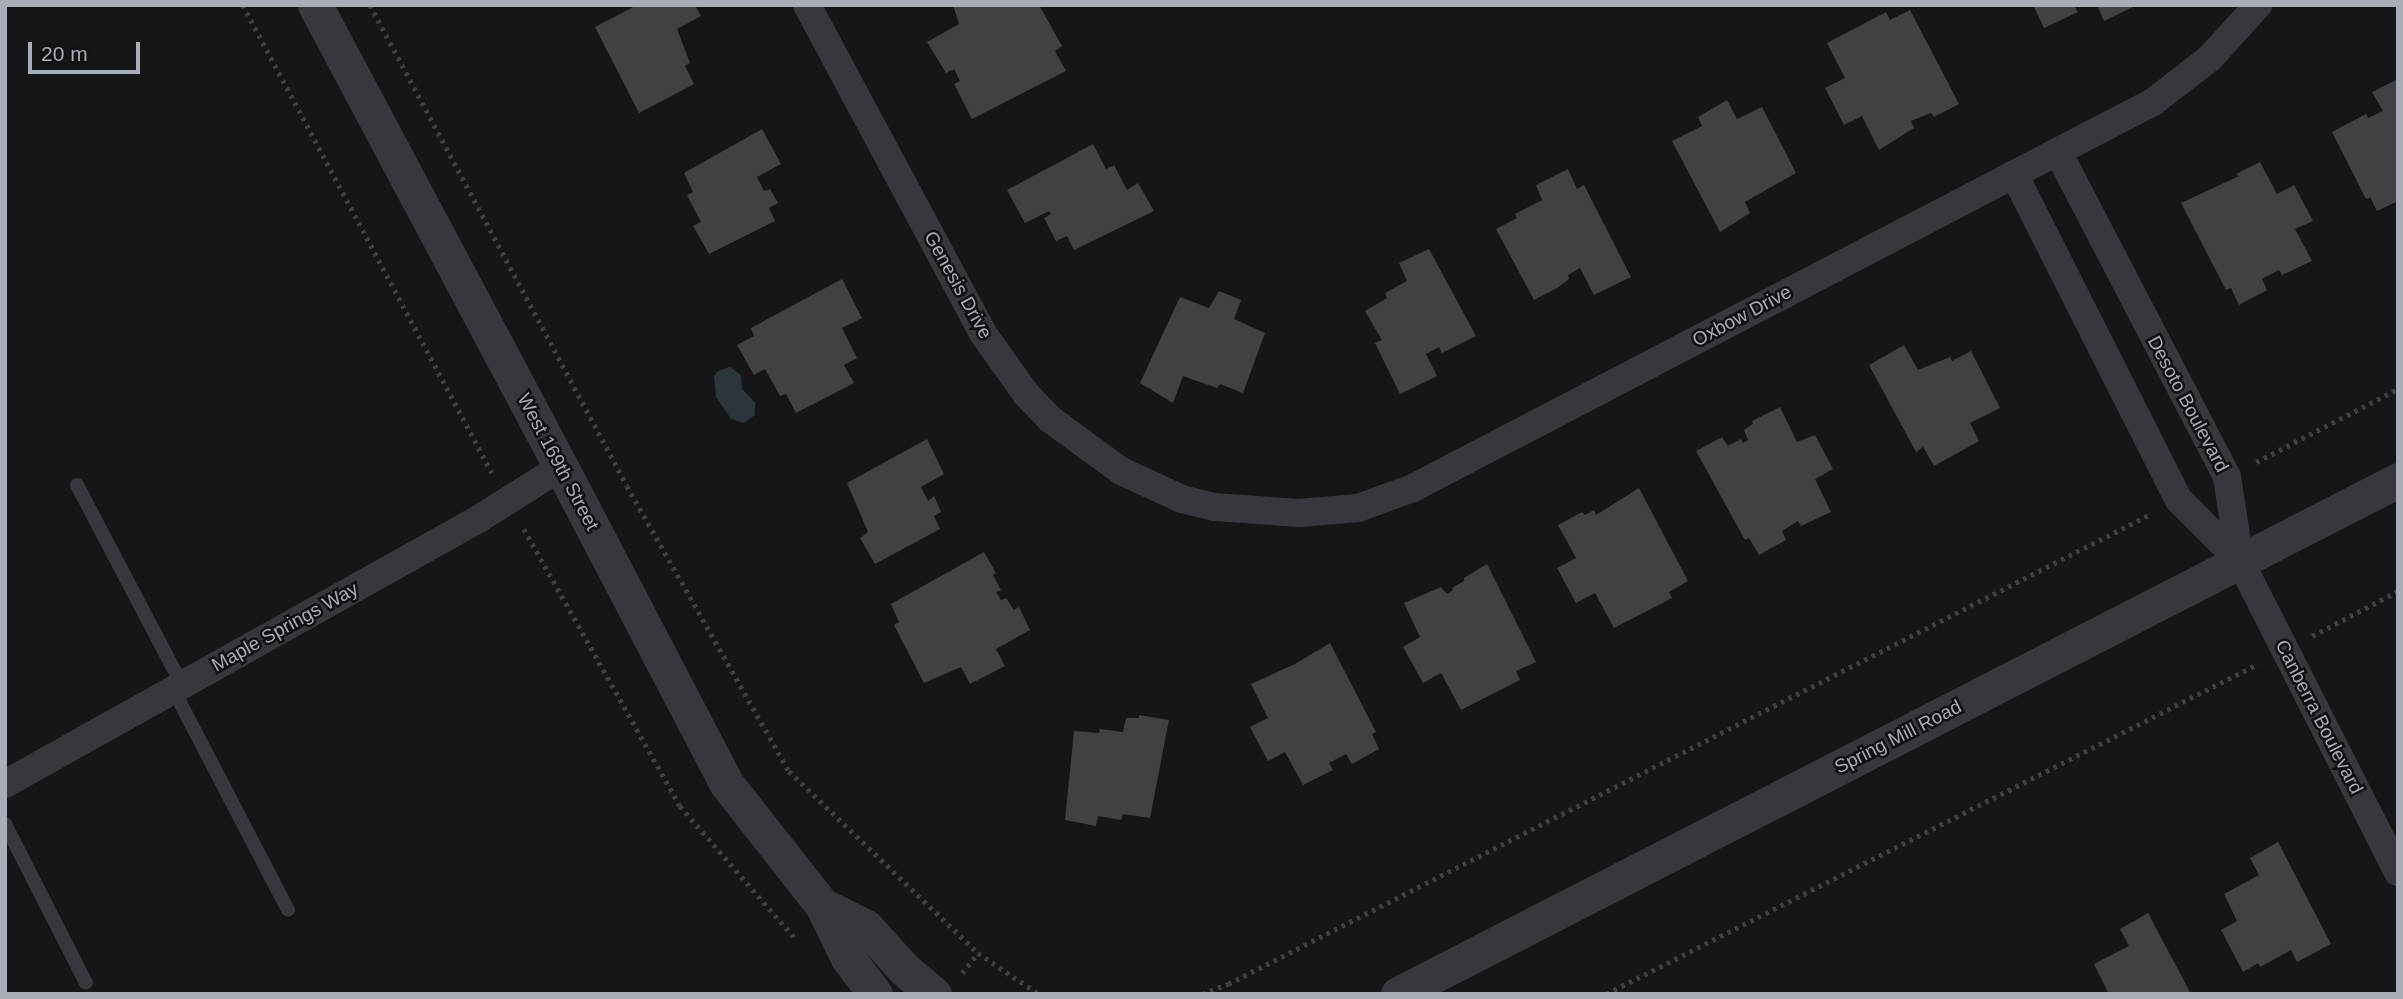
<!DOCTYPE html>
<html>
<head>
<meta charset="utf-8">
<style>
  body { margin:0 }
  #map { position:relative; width:2403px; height:999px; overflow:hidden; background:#161618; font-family:Arial,sans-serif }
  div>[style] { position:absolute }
  .water>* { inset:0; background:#2c353c }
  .building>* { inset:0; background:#404145 }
  .path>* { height:4.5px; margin-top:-2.25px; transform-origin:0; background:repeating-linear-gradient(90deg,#3d3f44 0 3.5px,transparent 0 8.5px) }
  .service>* { height:14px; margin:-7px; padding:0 7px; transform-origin:7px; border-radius:7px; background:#37383d }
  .minor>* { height:28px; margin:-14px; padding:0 14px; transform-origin:14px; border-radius:14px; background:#37383d }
  .tertiary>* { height:35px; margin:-17.5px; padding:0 17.5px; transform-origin:17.5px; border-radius:17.5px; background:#37383d }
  span { translate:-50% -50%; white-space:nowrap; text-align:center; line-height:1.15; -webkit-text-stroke:5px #111113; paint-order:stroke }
  .street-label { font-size:19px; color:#a8adb8 }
  .frame { position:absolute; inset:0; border:7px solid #a8adb8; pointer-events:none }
  .scale { position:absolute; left:28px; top:42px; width:112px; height:32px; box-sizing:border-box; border:4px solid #a8adb8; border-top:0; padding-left:9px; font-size:21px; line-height:24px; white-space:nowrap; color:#a8adb8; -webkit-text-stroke:5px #111113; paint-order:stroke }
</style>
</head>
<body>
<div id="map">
  <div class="water">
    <i style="clip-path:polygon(730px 367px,741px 375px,742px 389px,755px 402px,755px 415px,744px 423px,731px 419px,716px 397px,714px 376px,718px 371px)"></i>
  </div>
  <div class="building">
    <i style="clip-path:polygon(637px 5px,695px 5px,701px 16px,677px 29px,690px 63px,685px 66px,694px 84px,639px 113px,595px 27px)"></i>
    <i style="clip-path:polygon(953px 5px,1039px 5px,1062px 46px,1055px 51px,1066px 71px,972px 119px,954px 84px,960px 81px,954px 69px,946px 73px,927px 42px,959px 24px)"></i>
    <i style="clip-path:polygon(2033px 5px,2074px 5px,2078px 12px,2044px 28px)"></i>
    <i style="clip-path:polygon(2097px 5px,2137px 5px,2104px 21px)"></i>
    <i style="clip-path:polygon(1910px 10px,1959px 104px,1934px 117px,1931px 113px,1911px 121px,1914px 128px,1879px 150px,1862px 116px,1844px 125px,1825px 88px,1845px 78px,1827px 43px,1886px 12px,1890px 20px)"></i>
    <i style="clip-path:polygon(2398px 79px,2398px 201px,2377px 211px,2370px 197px,2366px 199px,2332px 132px,2366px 114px,2368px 118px,2383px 111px,2372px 92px)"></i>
    <i style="clip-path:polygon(1727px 100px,1737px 119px,1762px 107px,1796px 173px,1745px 202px,1750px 213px,1720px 232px,1672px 141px,1702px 126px,1698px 117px)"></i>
    <i style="clip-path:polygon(762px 129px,781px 164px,757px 177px,764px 191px,770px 189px,778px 203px,769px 208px,775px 221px,709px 254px,693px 226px,701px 222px,687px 195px,693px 192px,684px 173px)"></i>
    <i style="clip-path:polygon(1093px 144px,1106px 169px,1114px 165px,1127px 190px,1138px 183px,1154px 211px,1074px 250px,1067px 236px,1056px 241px,1044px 218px,1051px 214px,1049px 211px,1025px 223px,1007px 190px)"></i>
    <i style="clip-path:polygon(2260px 162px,2277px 194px,2294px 185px,2313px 221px,2295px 229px,2312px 261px,2282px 275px,2279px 270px,2262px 279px,2267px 290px,2239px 305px,2231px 288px,2226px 290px,2181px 203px,2239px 176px,2236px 174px)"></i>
    <i style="clip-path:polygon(1568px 169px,1577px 189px,1584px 185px,1631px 277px,1594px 295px,1580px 268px,1568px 275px,1569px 279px,1557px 288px,1534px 300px,1496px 229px,1517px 218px,1515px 214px,1542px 200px,1536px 185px)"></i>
    <i style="clip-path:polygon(1429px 249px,1476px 336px,1442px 353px,1439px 347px,1426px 354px,1437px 376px,1400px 394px,1375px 343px,1382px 340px,1365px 311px,1387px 298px,1385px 293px,1407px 281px,1399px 263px)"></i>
    <i style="clip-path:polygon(842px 279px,862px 318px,842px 328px,857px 358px,844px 365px,854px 383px,796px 413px,786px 394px,780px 396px,765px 369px,754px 375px,737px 345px,754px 336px,751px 328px)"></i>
    <i style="clip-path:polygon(1219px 291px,1241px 300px,1234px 319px,1265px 333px,1243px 393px,1220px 384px,1217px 388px,1183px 376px,1173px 403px,1140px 383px,1180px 297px,1209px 308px)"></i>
    <i style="clip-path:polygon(1904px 345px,1918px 370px,1950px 357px,1952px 361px,1971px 351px,2000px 408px,1970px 423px,1979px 441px,1934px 466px,1923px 447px,1916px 452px,1869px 365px)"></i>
    <i style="clip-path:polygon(1780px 407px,1797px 442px,1815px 435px,1833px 469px,1815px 479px,1831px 512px,1801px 526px,1798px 521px,1782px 531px,1786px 540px,1759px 555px,1749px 538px,1745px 540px,1696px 451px,1722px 437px,1728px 446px,1741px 439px,1743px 443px,1748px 440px,1744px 430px,1753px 424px,1752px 421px)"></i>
    <i style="clip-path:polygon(927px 439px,944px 474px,921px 487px,928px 501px,934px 496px,941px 512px,934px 516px,940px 529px,875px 564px,860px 538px,868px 532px,847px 483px)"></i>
    <i style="clip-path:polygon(1639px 488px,1688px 581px,1669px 592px,1672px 598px,1614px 628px,1595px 593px,1576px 603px,1557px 568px,1576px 558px,1558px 525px,1582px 512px,1585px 515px,1594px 510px,1596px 515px)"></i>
    <i style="clip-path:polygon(984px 552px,996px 573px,993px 575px,1001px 590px,996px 592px,1001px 600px,1006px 598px,1014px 610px,1019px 607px,1030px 630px,996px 649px,1005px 666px,970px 684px,961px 667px,924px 683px,894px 625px,899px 622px,891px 604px)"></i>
    <i style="clip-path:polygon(1487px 564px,1536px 662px,1516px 671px,1520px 680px,1461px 710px,1441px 673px,1423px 683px,1403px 647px,1420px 637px,1404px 603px,1441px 587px,1447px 594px,1453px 590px,1452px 588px,1464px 581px,1464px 578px)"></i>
    <i style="clip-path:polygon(1330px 643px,1376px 732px,1372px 734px,1379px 749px,1352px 764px,1346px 754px,1329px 763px,1333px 770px,1303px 785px,1285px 752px,1268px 761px,1250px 727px,1268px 718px,1251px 684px,1295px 664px)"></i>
    <i style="clip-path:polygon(1139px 715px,1169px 720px,1150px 818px,1123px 814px,1121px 820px,1098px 816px,1096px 826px,1065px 820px,1074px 731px,1099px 733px,1100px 729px,1123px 732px,1126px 718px,1139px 718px)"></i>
    <i style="clip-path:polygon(2278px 842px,2331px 944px,2297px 962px,2291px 950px,2260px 967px,2258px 963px,2243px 972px,2221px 930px,2237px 921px,2224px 894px,2259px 875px,2250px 858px)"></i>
    <i style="clip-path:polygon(2148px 913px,2191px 994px,2109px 994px,2094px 964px,2129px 946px,2120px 929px)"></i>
  </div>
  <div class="path">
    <i style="left:243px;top:5px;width:530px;rotate:61.98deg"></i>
    <i style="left:370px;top:5px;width:545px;rotate:61.88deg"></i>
    <i style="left:627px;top:486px;width:328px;rotate:60.4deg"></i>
    <i style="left:789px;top:771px;width:262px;rotate:43.9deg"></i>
    <i style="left:978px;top:953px;width:73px;rotate:33.9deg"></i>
    <i style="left:2256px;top:462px;width:160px;rotate:-27.2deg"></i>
    <i style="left:524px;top:529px;width:318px;rotate:60.6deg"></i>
    <i style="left:680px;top:806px;width:174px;rotate:49deg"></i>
    <i style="left:2312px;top:636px;width:97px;rotate:-27.6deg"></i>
    <i style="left:962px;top:973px;width:26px;rotate:-51deg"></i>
    <i style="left:1202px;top:994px;width:28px;rotate:-21deg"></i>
    <i style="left:1228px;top:984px;width:1036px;rotate:-26.99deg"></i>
    <i style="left:1606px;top:994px;width:731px;rotate:-26.85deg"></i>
  </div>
  <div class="service">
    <i style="left:77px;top:485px;width:226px;rotate:62.3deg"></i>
    <i style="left:173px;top:689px;width:249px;rotate:62.5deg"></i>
    <i style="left:5px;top:824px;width:178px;rotate:63deg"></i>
  </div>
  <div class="minor">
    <i style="left:807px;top:5px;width:371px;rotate:61.8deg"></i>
    <i style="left:982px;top:332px;width:76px;rotate:54.6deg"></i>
    <i style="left:1026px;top:394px;width:35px;rotate:46deg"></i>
    <i style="left:1050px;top:419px;width:88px;rotate:36.2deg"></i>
    <i style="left:1121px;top:471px;width:67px;rotate:24.7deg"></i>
    <i style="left:1182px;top:499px;width:34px;rotate:14deg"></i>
    <i style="left:1215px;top:507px;width:84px;rotate:4.1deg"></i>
    <i style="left:1299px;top:513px;width:59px;rotate:-4.8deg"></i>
    <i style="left:1358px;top:508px;width:59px;rotate:-20deg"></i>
    <i style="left:1413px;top:488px;width:835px;rotate:-27.55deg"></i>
    <i style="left:2153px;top:102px;width:72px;rotate:-37.7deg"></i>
    <i style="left:2210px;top:58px;width:72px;rotate:-47.8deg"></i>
    <i style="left:2058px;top:152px;width:366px;rotate:62.5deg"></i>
    <i style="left:2227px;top:477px;width:85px;rotate:81.2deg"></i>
    <i style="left:2240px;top:561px;width:349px;rotate:63.1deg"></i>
    <i style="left:2014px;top:174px;width:365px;rotate:63.2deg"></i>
    <i style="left:2179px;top:500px;width:86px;rotate:45deg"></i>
    <i style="left:5px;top:784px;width:541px;rotate:-29.22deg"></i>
    <i style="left:477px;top:520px;width:99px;rotate:-32.2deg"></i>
  </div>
  <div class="tertiary">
    <i style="left:315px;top:5px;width:523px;rotate:61.97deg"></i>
    <i style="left:561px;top:467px;width:356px;rotate:62.4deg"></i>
    <i style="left:726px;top:783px;width:155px;rotate:51.8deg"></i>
    <i style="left:875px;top:994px;width:45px;rotate:-126.9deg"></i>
    <i style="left:848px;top:958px;width:59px;rotate:-116.1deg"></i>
    <i style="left:822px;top:905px;width:49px;rotate:26.6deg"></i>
    <i style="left:866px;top:927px;width:57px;rotate:47.9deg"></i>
    <i style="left:904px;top:969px;width:39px;rotate:40deg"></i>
    <i style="left:1398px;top:994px;width:1124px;rotate:-27.2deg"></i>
  </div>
  <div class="street-label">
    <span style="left:958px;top:285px;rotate:61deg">Genesis Drive</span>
    <span style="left:1742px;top:316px;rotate:-28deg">Oxbow Drive</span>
    <span style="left:2188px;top:404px;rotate:62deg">Desoto Boulevard</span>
    <span style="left:558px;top:462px;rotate:62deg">West 169th Street</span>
    <span style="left:285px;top:627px;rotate:-29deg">Maple Springs Way</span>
    <span style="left:2319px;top:717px;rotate:63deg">Canberra Boulevard</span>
    <span style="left:1898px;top:737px;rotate:-27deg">Spring Mill Road</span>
  </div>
  <div class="frame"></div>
  <div class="scale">20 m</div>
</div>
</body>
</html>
